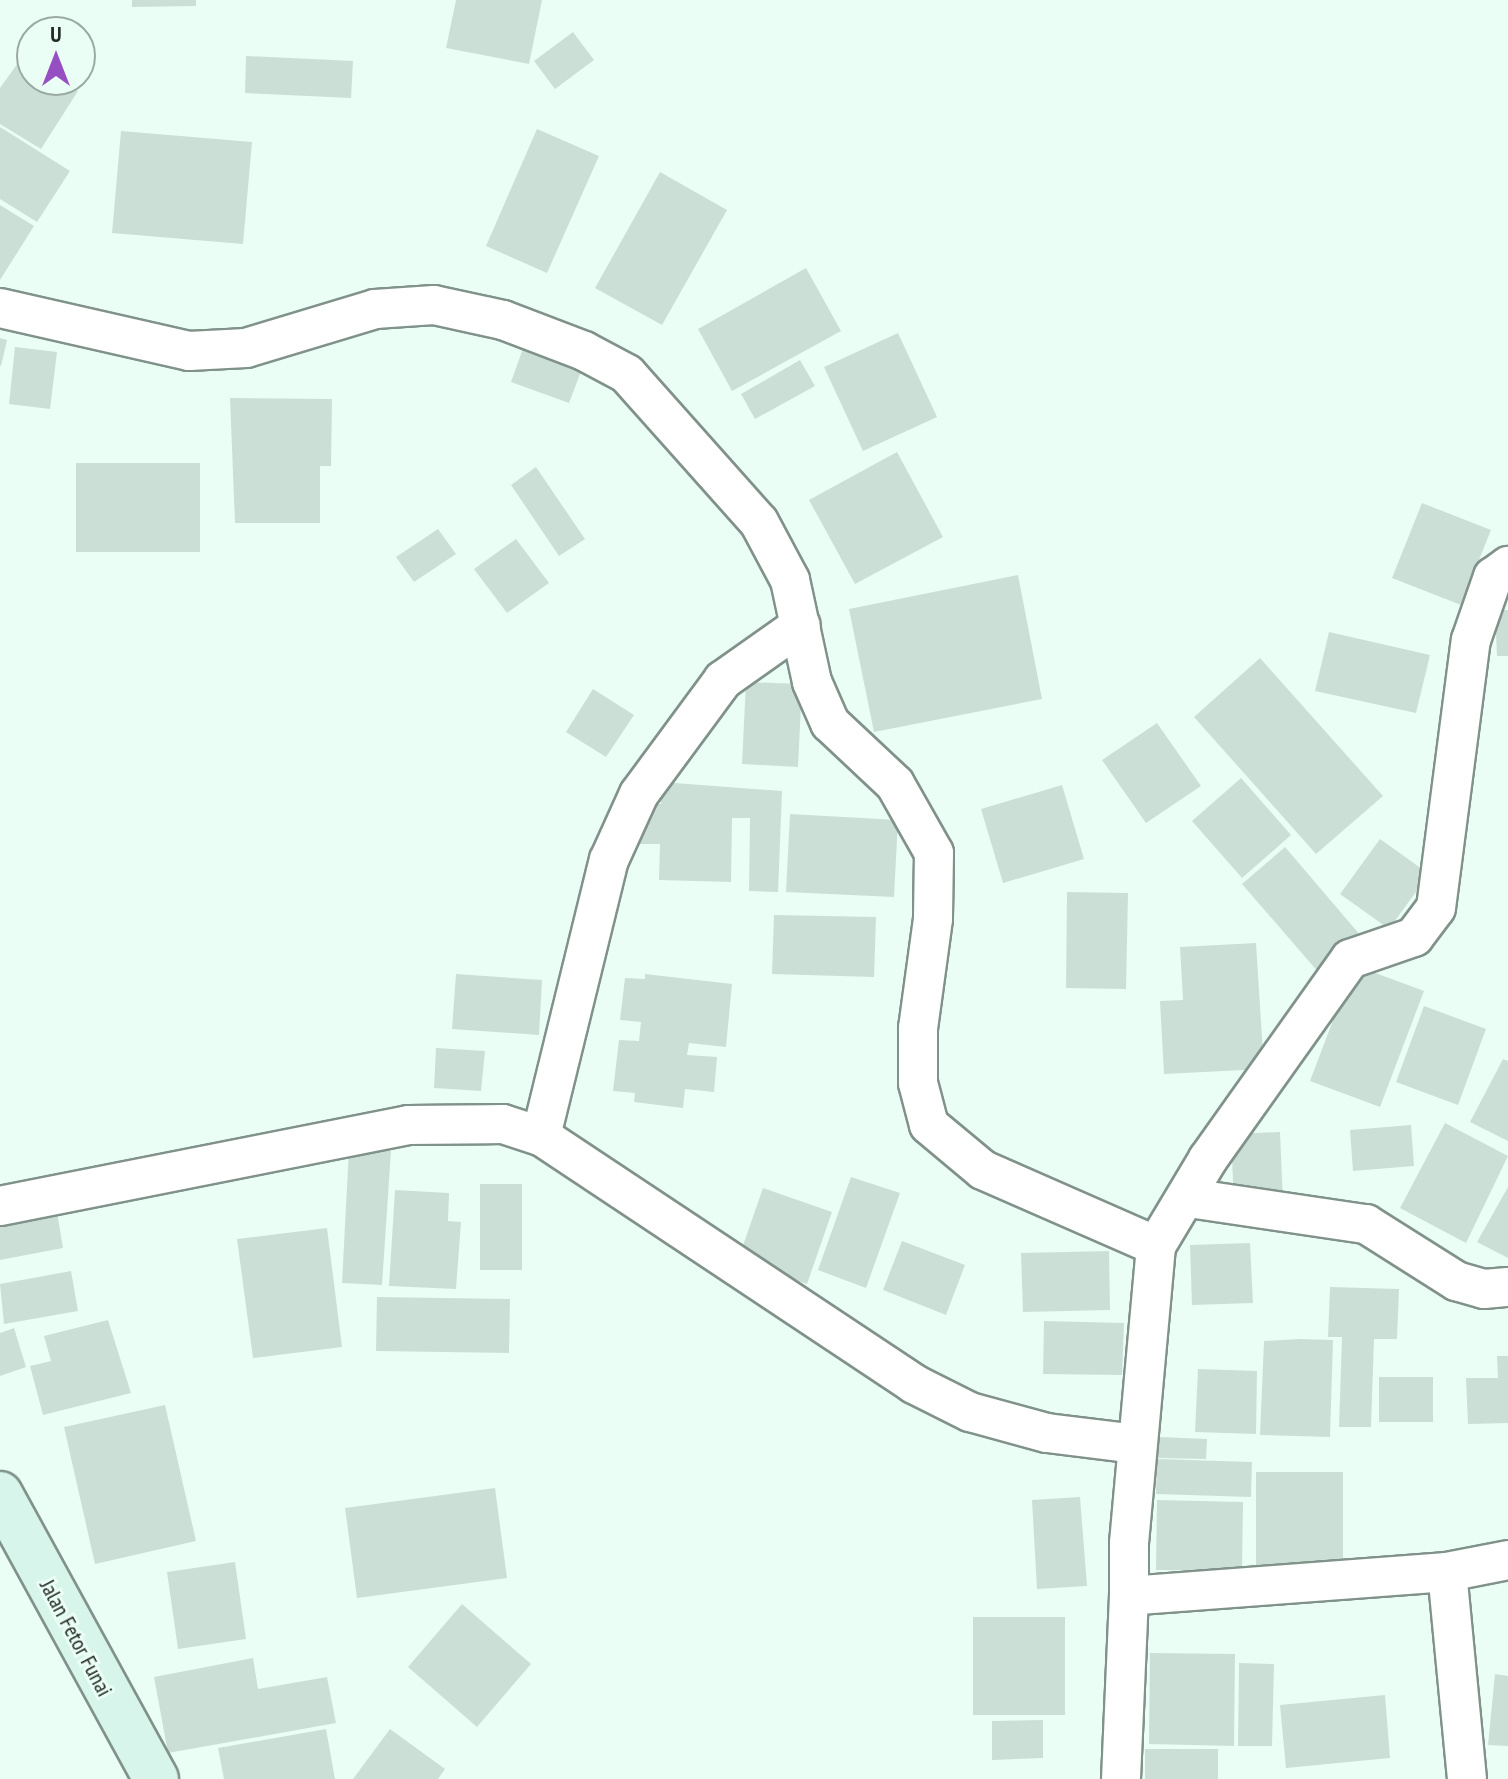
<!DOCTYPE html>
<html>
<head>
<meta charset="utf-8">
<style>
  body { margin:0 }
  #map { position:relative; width:1508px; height:1779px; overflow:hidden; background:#ebfef6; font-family:"PT Sans Narrow",sans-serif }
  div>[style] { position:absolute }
  .building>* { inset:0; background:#ccdfd7 }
  .roads { filter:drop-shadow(2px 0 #80928a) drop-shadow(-2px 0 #80928a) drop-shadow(0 2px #80928a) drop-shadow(0 -2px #80928a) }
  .street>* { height:38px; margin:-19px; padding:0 19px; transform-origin:19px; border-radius:19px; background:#fff }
  .secondary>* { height:44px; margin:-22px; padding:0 22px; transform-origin:22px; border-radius:22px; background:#d7f5ea }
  span { translate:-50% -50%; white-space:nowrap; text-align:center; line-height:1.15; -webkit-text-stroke:6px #ebfef6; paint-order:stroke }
  .street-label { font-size:22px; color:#232a27 }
  .north { position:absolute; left:16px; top:16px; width:80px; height:80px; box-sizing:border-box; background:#ebfef6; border:2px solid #9ba9a3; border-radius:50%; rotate:0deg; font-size:22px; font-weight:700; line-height:32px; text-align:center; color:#232a27 }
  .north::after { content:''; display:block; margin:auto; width:28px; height:36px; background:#954fc2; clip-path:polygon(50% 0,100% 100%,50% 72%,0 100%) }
</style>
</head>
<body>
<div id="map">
  <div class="building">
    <i style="clip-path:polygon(132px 0,196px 0,196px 6px,132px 7px)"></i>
    <i style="clip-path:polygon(456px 0,542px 0,529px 64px,446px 48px)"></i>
    <i style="clip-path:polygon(573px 32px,594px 60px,555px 89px,534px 61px)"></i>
    <i style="clip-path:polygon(23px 56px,32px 62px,32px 80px,61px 80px,78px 91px,41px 149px,0 124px,0 88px)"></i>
    <i style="clip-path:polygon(246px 56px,353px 61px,351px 98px,245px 93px)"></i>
    <i style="clip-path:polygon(0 127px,70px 171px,37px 222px,0 199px)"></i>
    <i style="clip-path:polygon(537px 129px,599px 156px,547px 273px,486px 246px)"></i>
    <i style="clip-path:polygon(121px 131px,252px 142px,243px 244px,112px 233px)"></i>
    <i style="clip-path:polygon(660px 172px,727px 210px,662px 325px,595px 288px)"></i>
    <i style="clip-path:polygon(0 205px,34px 226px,0 280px)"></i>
    <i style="clip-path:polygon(806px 268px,841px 331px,732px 391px,698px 329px)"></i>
    <i style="clip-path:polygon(898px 333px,937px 417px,863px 451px,824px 367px)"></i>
    <i style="clip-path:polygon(0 338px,7px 340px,1px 366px,0 365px)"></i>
    <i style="clip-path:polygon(526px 340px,585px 361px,569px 403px,511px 382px)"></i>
    <i style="clip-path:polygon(15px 347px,57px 352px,50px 409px,9px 404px)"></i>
    <i style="clip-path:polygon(800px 360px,815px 386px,755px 419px,741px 394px)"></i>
    <i style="clip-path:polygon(230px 398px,332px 399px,331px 466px,320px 466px,320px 523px,235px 523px)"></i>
    <i style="clip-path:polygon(897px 452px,943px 537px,855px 584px,809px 500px)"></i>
    <i style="clip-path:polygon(76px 463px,200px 463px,200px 552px,76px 552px)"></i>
    <i style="clip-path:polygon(536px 467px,585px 539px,559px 556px,511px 485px)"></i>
    <i style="clip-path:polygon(1422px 503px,1491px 530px,1461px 605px,1392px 578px)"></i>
    <i style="clip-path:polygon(438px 529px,456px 554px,414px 582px,396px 557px)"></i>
    <i style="clip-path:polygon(516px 539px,549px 583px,507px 613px,474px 569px)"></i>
    <i style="clip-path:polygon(1018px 575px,1042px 699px,874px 732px,849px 609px)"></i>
    <i style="clip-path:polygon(1495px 610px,1508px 610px,1508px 656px,1497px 656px)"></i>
    <i style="clip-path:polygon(1329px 632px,1430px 655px,1416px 713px,1315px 691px)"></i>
    <i style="clip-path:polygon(1260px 658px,1383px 796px,1316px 854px,1194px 717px)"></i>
    <i style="clip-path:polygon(746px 682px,802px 684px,798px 767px,742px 764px)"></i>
    <i style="clip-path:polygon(593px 689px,634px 715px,606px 757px,566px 732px)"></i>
    <i style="clip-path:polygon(1157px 723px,1201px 786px,1146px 823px,1102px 760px)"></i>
    <i style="clip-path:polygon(1241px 778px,1291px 835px,1242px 878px,1192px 821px)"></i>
    <i style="clip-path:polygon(661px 782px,782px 791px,778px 892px,749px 891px,750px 818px,732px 818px,731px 882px,659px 880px,660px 844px,636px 844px,637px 804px,661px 804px)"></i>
    <i style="clip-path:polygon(1062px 785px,1084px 859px,1003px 883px,981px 809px)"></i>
    <i style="clip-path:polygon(790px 814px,898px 820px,894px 897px,786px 892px)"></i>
    <i style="clip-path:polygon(1380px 839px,1429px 874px,1389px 929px,1340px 894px)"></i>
    <i style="clip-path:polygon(1285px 847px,1361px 936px,1319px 973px,1242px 884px)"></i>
    <i style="clip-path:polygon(1067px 892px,1128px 893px,1126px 989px,1066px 988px)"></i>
    <i style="clip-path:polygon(774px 915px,876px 917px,874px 977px,772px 974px)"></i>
    <i style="clip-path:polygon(1256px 943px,1264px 1069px,1164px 1074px,1160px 1001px,1183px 1000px,1180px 947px)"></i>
    <i style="clip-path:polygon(1354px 965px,1424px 991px,1380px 1107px,1310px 1081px)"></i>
    <i style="clip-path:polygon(456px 974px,542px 980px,539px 1035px,452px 1029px)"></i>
    <i style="clip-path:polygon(645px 974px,732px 984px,726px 1047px,689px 1043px,687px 1055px,717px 1057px,714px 1092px,685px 1089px,683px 1108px,634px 1102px,635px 1093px,613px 1091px,619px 1040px,639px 1041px,641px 1022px,620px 1020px,625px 978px,645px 979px)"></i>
    <i style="clip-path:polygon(1424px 1006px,1486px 1029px,1458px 1105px,1396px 1082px)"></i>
    <i style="clip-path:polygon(436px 1048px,485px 1051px,481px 1091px,434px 1088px)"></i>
    <i style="clip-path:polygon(1503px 1059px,1508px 1061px,1508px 1141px,1470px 1122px)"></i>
    <i style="clip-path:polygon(1445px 1123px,1508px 1156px,1466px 1243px,1400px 1208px)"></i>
    <i style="clip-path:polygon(1411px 1125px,1414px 1166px,1353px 1171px,1350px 1130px)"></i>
    <i style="clip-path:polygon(1280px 1132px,1283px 1202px,1234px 1205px,1231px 1134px)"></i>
    <i style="clip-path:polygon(349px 1149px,391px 1151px,382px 1285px,342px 1283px)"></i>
    <i style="clip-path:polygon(851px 1177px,900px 1193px,866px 1288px,818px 1270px)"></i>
    <i style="clip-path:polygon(480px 1184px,522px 1184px,522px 1270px,480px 1270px)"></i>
    <i style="clip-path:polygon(1508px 1187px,1508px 1258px,1477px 1242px)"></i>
    <i style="clip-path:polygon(763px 1188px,832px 1212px,807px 1284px,738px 1260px)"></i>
    <i style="clip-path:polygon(395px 1190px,449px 1193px,448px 1221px,461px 1222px,456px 1289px,389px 1286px)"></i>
    <i style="clip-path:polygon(57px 1212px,63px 1248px,0 1260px,0 1223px)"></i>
    <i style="clip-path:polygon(327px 1228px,342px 1347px,253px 1358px,237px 1239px)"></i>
    <i style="clip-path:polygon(902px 1241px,965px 1265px,946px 1315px,883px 1290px)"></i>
    <i style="clip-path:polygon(1250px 1243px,1253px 1303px,1192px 1305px,1190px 1245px)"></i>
    <i style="clip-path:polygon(1109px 1251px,1110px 1310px,1023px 1312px,1021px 1253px)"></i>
    <i style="clip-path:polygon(71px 1271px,78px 1311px,4px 1324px,0 1284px)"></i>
    <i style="clip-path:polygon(1330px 1287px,1399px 1289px,1397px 1339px,1374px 1339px,1371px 1427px,1339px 1427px,1342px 1337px,1328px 1337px)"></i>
    <i style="clip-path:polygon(377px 1297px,510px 1299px,509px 1353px,376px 1351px)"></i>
    <i style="clip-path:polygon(108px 1320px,131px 1393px,43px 1415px,30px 1366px,51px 1361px,44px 1336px)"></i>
    <i style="clip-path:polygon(1044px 1321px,1124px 1323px,1122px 1375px,1043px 1374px)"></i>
    <i style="clip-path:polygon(14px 1328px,26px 1367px,0 1376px,0 1333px)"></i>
    <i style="clip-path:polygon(1300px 1339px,1333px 1340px,1330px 1437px,1260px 1435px,1264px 1341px)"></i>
    <i style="clip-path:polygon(1497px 1356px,1508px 1356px,1508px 1423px,1468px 1424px,1466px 1378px,1498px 1378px)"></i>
    <i style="clip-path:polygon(1198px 1369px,1257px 1371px,1256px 1434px,1195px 1432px)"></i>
    <i style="clip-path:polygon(1379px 1377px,1433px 1377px,1433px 1422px,1379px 1422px)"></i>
    <i style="clip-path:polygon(165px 1405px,196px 1541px,95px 1564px,64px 1427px)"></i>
    <i style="clip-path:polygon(1159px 1437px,1207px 1439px,1206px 1459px,1158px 1458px)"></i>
    <i style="clip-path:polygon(1157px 1459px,1252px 1462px,1251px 1497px,1156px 1494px)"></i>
    <i style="clip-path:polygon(1256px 1472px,1343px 1472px,1343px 1566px,1256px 1566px)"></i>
    <i style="clip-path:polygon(495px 1488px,507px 1578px,357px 1598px,345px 1508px)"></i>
    <i style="clip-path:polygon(1080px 1497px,1087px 1586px,1037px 1589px,1032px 1500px)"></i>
    <i style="clip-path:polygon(1157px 1500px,1243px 1502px,1242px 1571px,1156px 1570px)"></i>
    <i style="clip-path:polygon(235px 1562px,246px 1639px,178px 1649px,167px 1572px)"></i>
    <i style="clip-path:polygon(462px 1604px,531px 1664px,477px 1727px,408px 1667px)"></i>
    <i style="clip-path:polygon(973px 1617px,1065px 1617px,1065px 1715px,973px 1715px)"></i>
    <i style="clip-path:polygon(1150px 1653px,1235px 1654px,1234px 1746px,1149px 1744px)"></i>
    <i style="clip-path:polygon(253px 1658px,258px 1689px,327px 1677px,336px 1723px,168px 1753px,154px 1677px)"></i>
    <i style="clip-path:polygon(1239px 1663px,1274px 1664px,1272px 1746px,1238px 1746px)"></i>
    <i style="clip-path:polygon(1495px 1674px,1508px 1676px,1508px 1746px,1488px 1745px)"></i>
    <i style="clip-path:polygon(1385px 1695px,1390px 1758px,1286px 1768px,1280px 1705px)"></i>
    <i style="clip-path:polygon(1043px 1720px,1043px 1758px,992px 1760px,992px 1721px)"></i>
    <i style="clip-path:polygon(326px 1729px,335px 1779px,224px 1779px,218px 1748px)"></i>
    <i style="clip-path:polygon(390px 1729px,445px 1769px,438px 1779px,353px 1779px)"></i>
    <i style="clip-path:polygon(1145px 1749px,1218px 1749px,1218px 1779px,1145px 1779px)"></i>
  </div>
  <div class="roads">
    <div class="street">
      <i style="left:0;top:308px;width:194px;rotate:12.8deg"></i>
      <i style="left:189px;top:351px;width:57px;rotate:-3deg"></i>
      <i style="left:246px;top:348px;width:135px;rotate:-16.8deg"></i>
      <i style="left:375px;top:309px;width:59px;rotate:-3.9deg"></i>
      <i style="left:434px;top:305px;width:71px;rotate:12.3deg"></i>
      <i style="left:503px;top:320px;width:87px;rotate:20.9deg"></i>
      <i style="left:584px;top:351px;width:49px;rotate:28.1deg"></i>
      <i style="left:627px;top:374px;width:198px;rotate:48.3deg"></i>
      <i style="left:759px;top:522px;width:66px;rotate:61.9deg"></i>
      <i style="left:790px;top:580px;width:104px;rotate:77.8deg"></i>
      <i style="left:812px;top:682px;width:45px;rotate:66.3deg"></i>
      <i style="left:830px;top:723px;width:89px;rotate:43.2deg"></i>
      <i style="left:895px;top:784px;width:79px;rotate:60.5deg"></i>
      <i style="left:934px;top:853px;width:66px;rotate:90.9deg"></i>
      <i style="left:933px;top:919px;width:110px;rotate:97.8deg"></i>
      <i style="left:918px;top:1028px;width:55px;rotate:90deg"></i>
      <i style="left:918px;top:1083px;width:43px;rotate:75.3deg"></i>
      <i style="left:929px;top:1125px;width:70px;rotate:39.8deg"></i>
      <i style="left:983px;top:1170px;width:189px;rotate:23.7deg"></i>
      <i style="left:541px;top:1136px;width:284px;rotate:-76.2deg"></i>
      <i style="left:609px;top:860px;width:72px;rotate:-65.6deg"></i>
      <i style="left:639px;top:794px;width:142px;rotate:-53.6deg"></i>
      <i style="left:723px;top:680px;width:95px;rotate:-35.2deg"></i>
      <i style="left:1189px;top:1198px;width:179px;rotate:8.4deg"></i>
      <i style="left:1366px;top:1224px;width:107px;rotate:32.3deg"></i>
      <i style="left:1456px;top:1281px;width:29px;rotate:16deg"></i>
      <i style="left:1484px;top:1289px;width:24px;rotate:-5deg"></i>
      <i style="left:0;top:1206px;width:416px;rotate:-11.2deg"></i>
      <i style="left:408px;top:1125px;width:95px;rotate:-0.6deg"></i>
      <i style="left:503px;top:1124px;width:40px;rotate:18deg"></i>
      <i style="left:541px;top:1136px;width:448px;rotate:33.6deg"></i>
      <i style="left:914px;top:1384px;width:63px;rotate:26.6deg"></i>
      <i style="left:970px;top:1412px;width:80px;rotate:15.3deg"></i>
      <i style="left:1047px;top:1433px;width:91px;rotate:7deg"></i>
      <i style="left:1447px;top:1572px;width:319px;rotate:175.7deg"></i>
      <i style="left:1129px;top:1596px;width:53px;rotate:-90deg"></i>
      <i style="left:1129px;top:1543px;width:298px;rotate:-84.8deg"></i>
      <i style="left:1156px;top:1246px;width:101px;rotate:-59.1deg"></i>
      <i style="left:1208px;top:1159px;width:245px;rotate:-54.6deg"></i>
      <i style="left:1350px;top:959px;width:68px;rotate:-19deg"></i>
      <i style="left:1414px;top:937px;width:36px;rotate:-53deg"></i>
      <i style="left:1436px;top:908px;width:270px;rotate:-82.6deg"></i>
      <i style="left:1471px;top:640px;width:67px;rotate:-70.8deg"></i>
      <i style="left:1493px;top:577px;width:19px;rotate:-36deg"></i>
      <i style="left:1121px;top:1779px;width:183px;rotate:-87.5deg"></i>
      <i style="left:1467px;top:1779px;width:208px;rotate:-95.5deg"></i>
      <i style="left:1447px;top:1572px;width:62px;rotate:-11.1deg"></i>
    </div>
    <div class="secondary">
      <i style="left:0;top:1494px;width:325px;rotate:61.3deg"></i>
    </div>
  </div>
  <div class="street-label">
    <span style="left:76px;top:1638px;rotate:62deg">Jalan Fetor Funai</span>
  </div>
  <div class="north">U</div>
</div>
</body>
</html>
